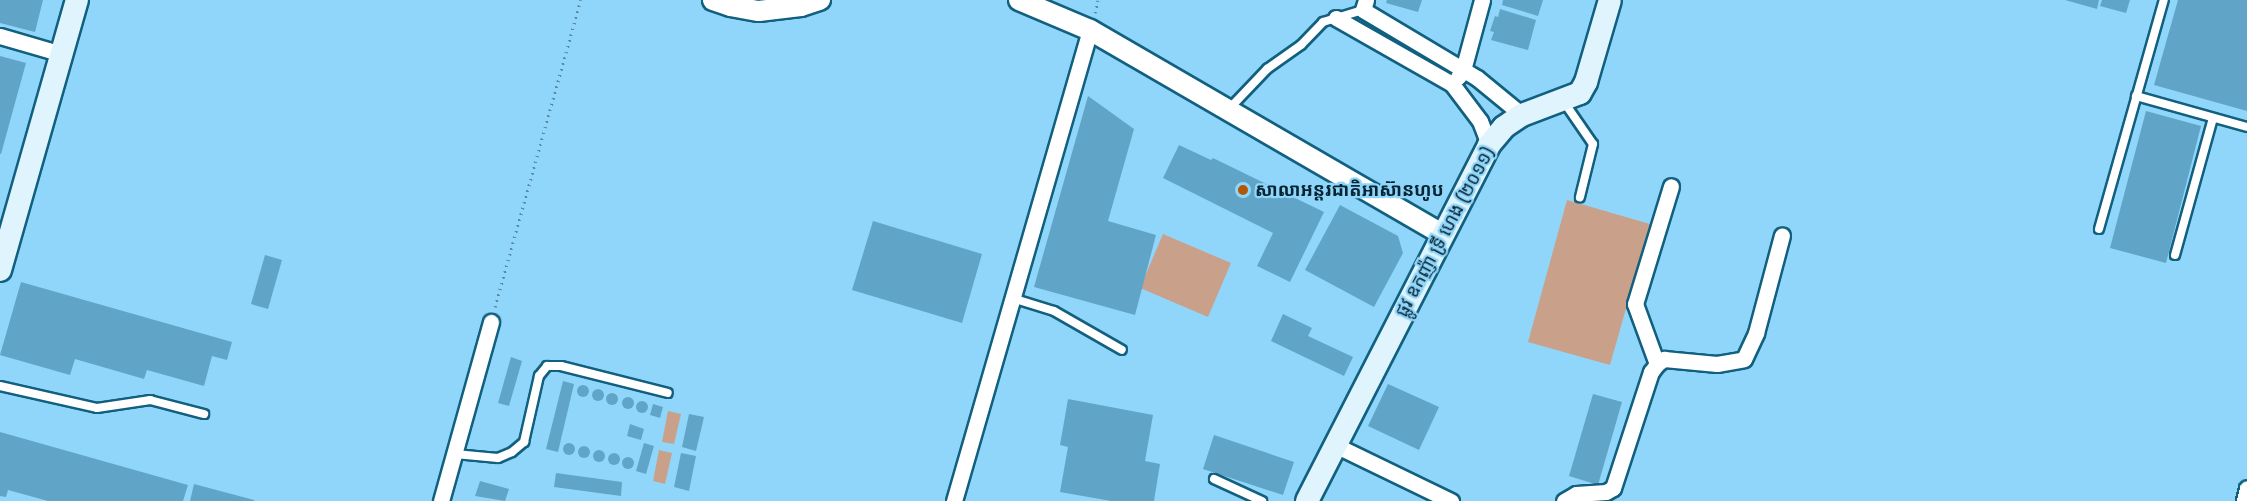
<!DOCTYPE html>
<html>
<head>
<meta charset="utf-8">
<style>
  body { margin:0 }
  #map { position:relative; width:2247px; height:501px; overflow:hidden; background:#90d6fa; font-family:Rubik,"Noto Sans Khmer",sans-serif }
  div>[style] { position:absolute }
  .green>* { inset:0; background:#c9a18b }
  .building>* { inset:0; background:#60a5c8 }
  .round { border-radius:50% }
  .path>* { height:3px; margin-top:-1.5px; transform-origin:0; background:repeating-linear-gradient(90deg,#568ca6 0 1.5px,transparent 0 6px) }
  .roads { filter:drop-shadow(2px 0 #11607f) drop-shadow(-2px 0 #11607f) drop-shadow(0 2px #11607f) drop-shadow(0 -2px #11607f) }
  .service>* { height:8px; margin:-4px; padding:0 4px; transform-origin:4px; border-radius:4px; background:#fff }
  .minor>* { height:15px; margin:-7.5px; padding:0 7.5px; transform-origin:7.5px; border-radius:7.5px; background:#fff }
  .tertiary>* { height:20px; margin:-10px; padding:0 10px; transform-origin:10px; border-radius:10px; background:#fff }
  .secondary>* { height:22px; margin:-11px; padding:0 11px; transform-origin:11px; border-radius:11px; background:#e0f4fd }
  .dots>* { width:16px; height:16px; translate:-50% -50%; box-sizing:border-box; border:3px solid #90d6fa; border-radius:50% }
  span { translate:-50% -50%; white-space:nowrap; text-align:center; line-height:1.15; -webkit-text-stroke:4.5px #90d6fa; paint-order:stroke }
  .poi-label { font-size:18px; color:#062432; font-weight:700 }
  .left { translate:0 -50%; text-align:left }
  .street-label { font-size:18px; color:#062432 }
</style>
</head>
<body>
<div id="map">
  <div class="green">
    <i style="clip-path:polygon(1567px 200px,1650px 224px,1610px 365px,1528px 342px)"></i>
    <i style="clip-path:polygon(1163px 234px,1231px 263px,1208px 317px,1140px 288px)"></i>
    <i style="clip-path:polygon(668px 411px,681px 414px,674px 444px,662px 442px)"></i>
    <i style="clip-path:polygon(659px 450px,672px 453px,665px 484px,653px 481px)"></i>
  </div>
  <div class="building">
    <i style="clip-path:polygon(0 0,43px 0,35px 32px,0 23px)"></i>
    <i style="clip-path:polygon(1387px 0,1422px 0,1418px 12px,1386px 3px)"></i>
    <i style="clip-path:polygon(1503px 0,1543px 0,1538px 16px,1502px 5px)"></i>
    <i style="clip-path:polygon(2065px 0,2099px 0,2097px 9px)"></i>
    <i style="clip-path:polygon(2102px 0,2130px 0,2126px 13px,2100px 6px)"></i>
    <i style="clip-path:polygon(2178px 0,2247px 0,2247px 111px,2154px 85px)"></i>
    <i style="clip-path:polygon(1500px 9px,1536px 20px,1528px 50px,1491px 40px,1494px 32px,1490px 31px,1495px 16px,1498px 17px)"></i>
    <i style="clip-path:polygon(0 56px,26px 63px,1px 154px,0 154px)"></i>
    <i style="clip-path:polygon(1088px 96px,1134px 129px,1108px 221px,1156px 235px,1135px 315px,1034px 287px)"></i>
    <i style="clip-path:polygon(2146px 111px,2201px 126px,2166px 263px,2110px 248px)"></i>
    <i style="clip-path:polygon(1179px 145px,1211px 160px,1213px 158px,1324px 212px,1290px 282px,1257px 266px,1273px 233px,1163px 178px)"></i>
    <i style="clip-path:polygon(1340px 205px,1398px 236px,1403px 253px,1374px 307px,1305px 270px)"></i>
    <i style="clip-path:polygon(873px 221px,982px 254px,962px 323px,852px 290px)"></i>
    <i style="clip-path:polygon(265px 255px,282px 260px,268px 309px,251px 304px)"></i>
    <i style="clip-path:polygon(21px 282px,232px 342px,227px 360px,212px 356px,204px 386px,147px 370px,144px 379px,75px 359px,70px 375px,0 355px)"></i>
    <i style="clip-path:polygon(1283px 314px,1312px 328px,1308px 336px,1353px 357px,1344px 376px,1271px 341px)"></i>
    <i style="clip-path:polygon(511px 357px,522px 361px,509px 406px,498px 403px)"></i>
    <i style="clip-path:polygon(563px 381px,574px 384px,558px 452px,546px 449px)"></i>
    <i style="clip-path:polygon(1388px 384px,1439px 407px,1419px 450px,1368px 426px)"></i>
    <i class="round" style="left:577px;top:385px;width:12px;height:12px"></i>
    <i class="round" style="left:592px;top:389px;width:12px;height:12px"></i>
    <i class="round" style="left:606px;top:393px;width:12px;height:12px"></i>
    <i style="clip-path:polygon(1593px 394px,1622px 402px,1598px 485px,1569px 476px)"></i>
    <i class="round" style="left:622px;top:397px;width:12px;height:12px"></i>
    <i style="clip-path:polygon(1068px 399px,1153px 415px,1145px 461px,1160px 464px,1154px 501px,1111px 501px,1060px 492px,1068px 447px,1060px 445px)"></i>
    <i class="round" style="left:636px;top:401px;width:12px;height:12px"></i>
    <i style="clip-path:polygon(653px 404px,663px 407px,660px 418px,650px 415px)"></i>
    <i style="clip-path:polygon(689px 414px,704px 417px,696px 451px,682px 447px)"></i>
    <i style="clip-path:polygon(630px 424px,644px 429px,641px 440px,627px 436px)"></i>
    <i style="clip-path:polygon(0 432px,188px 485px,183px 501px,48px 501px,8px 490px,6px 497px,0 496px)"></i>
    <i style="clip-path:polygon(1214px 435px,1294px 462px,1283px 495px,1203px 469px)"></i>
    <i class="round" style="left:563px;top:443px;width:12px;height:12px"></i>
    <i style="clip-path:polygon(644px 443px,654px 446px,646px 474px,636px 471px)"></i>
    <i class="round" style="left:578px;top:446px;width:12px;height:12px"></i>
    <i class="round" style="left:593px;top:450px;width:12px;height:12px"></i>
    <i class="round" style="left:608px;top:453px;width:12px;height:12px"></i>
    <i style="clip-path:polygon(681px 453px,696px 456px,689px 491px,674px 487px)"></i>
    <i class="round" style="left:622px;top:457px;width:12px;height:12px"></i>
    <i style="clip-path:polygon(556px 473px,622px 482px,621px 496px,554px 487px)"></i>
    <i style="clip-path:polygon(480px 481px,509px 489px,505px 501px,475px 496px)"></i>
    <i style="clip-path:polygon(194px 484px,254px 500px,254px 501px,190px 501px)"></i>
  </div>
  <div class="path">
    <i style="left:1095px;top:13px;width:13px;rotate:-77deg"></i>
    <i style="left:495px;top:307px;width:319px;rotate:-74.4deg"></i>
  </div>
  <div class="roads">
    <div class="service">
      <i style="left:2136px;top:96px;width:115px;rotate:15.6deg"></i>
      <i style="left:1564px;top:102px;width:51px;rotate:55.4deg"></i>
      <i style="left:1593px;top:144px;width:55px;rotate:103.8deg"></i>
      <i style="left:1228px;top:110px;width:57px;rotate:-46.4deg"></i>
      <i style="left:1267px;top:69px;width:42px;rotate:-35.2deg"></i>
      <i style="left:1301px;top:45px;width:32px;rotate:-46deg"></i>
      <i style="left:1323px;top:22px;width:42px;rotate:-16.7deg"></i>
      <i style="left:2099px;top:229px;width:238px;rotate:-74.2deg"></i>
      <i style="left:2175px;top:255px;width:142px;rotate:-74.5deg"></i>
      <i style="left:1012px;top:298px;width:44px;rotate:17.2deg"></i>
      <i style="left:1054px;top:311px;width:78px;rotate:29.8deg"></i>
      <i style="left:0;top:386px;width:99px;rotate:12.8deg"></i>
      <i style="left:97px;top:408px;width:54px;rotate:-8.6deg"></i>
      <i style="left:150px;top:400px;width:56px;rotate:14.5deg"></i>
      <i style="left:455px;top:454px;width:43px;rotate:5.3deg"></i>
      <i style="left:498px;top:458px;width:15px;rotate:-23deg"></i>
      <i style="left:512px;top:452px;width:16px;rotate:-40deg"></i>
      <i style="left:524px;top:442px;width:68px;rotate:-77.2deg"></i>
      <i style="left:539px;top:376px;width:13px;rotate:-51deg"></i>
      <i style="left:547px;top:366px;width:14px"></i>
      <i style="left:561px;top:366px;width:110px;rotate:14.2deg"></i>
      <i style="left:1214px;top:479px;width:53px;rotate:24.6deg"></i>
    </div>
    <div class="minor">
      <i style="left:1366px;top:0;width:10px;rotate:107deg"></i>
      <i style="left:1363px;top:10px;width:133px;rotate:30.8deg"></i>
      <i style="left:1477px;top:78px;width:58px;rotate:39.4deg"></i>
      <i style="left:1336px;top:18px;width:133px;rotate:29.6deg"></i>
      <i style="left:1452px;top:84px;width:46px;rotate:52.9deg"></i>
      <i style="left:1480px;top:121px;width:26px;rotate:69deg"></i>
      <i style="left:0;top:36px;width:65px;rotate:16.2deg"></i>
      <i style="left:1458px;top:77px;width:9px;rotate:-54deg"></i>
      <i style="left:1463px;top:70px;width:73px;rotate:-74.8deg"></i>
      <i style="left:1657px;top:364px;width:64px;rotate:-110.1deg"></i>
      <i style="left:1635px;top:304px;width:123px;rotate:-73deg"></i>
      <i style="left:1335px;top:445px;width:129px;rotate:25.8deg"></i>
      <i style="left:441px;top:501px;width:186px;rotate:-74.4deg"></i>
      <i style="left:954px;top:501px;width:490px;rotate:-73.9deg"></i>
      <i style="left:1564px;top:501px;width:14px;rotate:-30deg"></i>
      <i style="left:1576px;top:494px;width:30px;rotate:-4deg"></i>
      <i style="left:1606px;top:492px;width:8px;rotate:-30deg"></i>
      <i style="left:1613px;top:488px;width:122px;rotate:-71.9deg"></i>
      <i style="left:1651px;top:372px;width:10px;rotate:-53deg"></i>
      <i style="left:1657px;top:364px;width:9px;rotate:-36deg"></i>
      <i style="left:1664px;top:359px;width:53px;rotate:5.4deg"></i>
      <i style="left:1717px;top:364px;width:27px;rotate:-10deg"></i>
      <i style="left:1744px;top:359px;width:29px;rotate:-65deg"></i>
      <i style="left:1756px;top:333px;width:101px;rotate:-75.1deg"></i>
      <i style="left:2244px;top:501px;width:13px;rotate:-77deg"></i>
    </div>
    <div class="tertiary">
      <i style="left:713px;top:0;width:18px;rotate:19deg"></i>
      <i style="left:730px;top:6px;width:29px;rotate:10deg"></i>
      <i style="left:759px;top:11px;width:42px;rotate:-6.8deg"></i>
      <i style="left:801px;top:6px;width:20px;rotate:-18deg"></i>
      <i style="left:1019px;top:0;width:77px;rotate:22.9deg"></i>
      <i style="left:1090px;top:30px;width:407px;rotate:30.1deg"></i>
    </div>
    <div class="secondary">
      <i style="left:0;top:270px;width:281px;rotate:-74.1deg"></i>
      <i style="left:1307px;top:501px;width:400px;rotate:-62.9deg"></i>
      <i style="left:1489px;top:145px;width:23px;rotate:-50deg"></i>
      <i style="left:1504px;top:127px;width:22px;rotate:-34deg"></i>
      <i style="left:1522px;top:115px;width:62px;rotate:-20.8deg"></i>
      <i style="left:1580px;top:93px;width:13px;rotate:-61deg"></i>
      <i style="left:1586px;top:82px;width:85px;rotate:-73.7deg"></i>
    </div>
  </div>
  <div class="dots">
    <i style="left:1243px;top:190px;background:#b45604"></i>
  </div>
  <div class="poi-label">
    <span class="left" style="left:1255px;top:190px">សាលាអន្ដរជាតិអាស៊ានហូប</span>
  </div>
  <div class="street-label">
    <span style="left:1445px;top:232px;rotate:-62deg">ផ្លូវ ឧកញ៉ា ទ្រី ហេង (២០១១)</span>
  </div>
</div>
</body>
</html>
